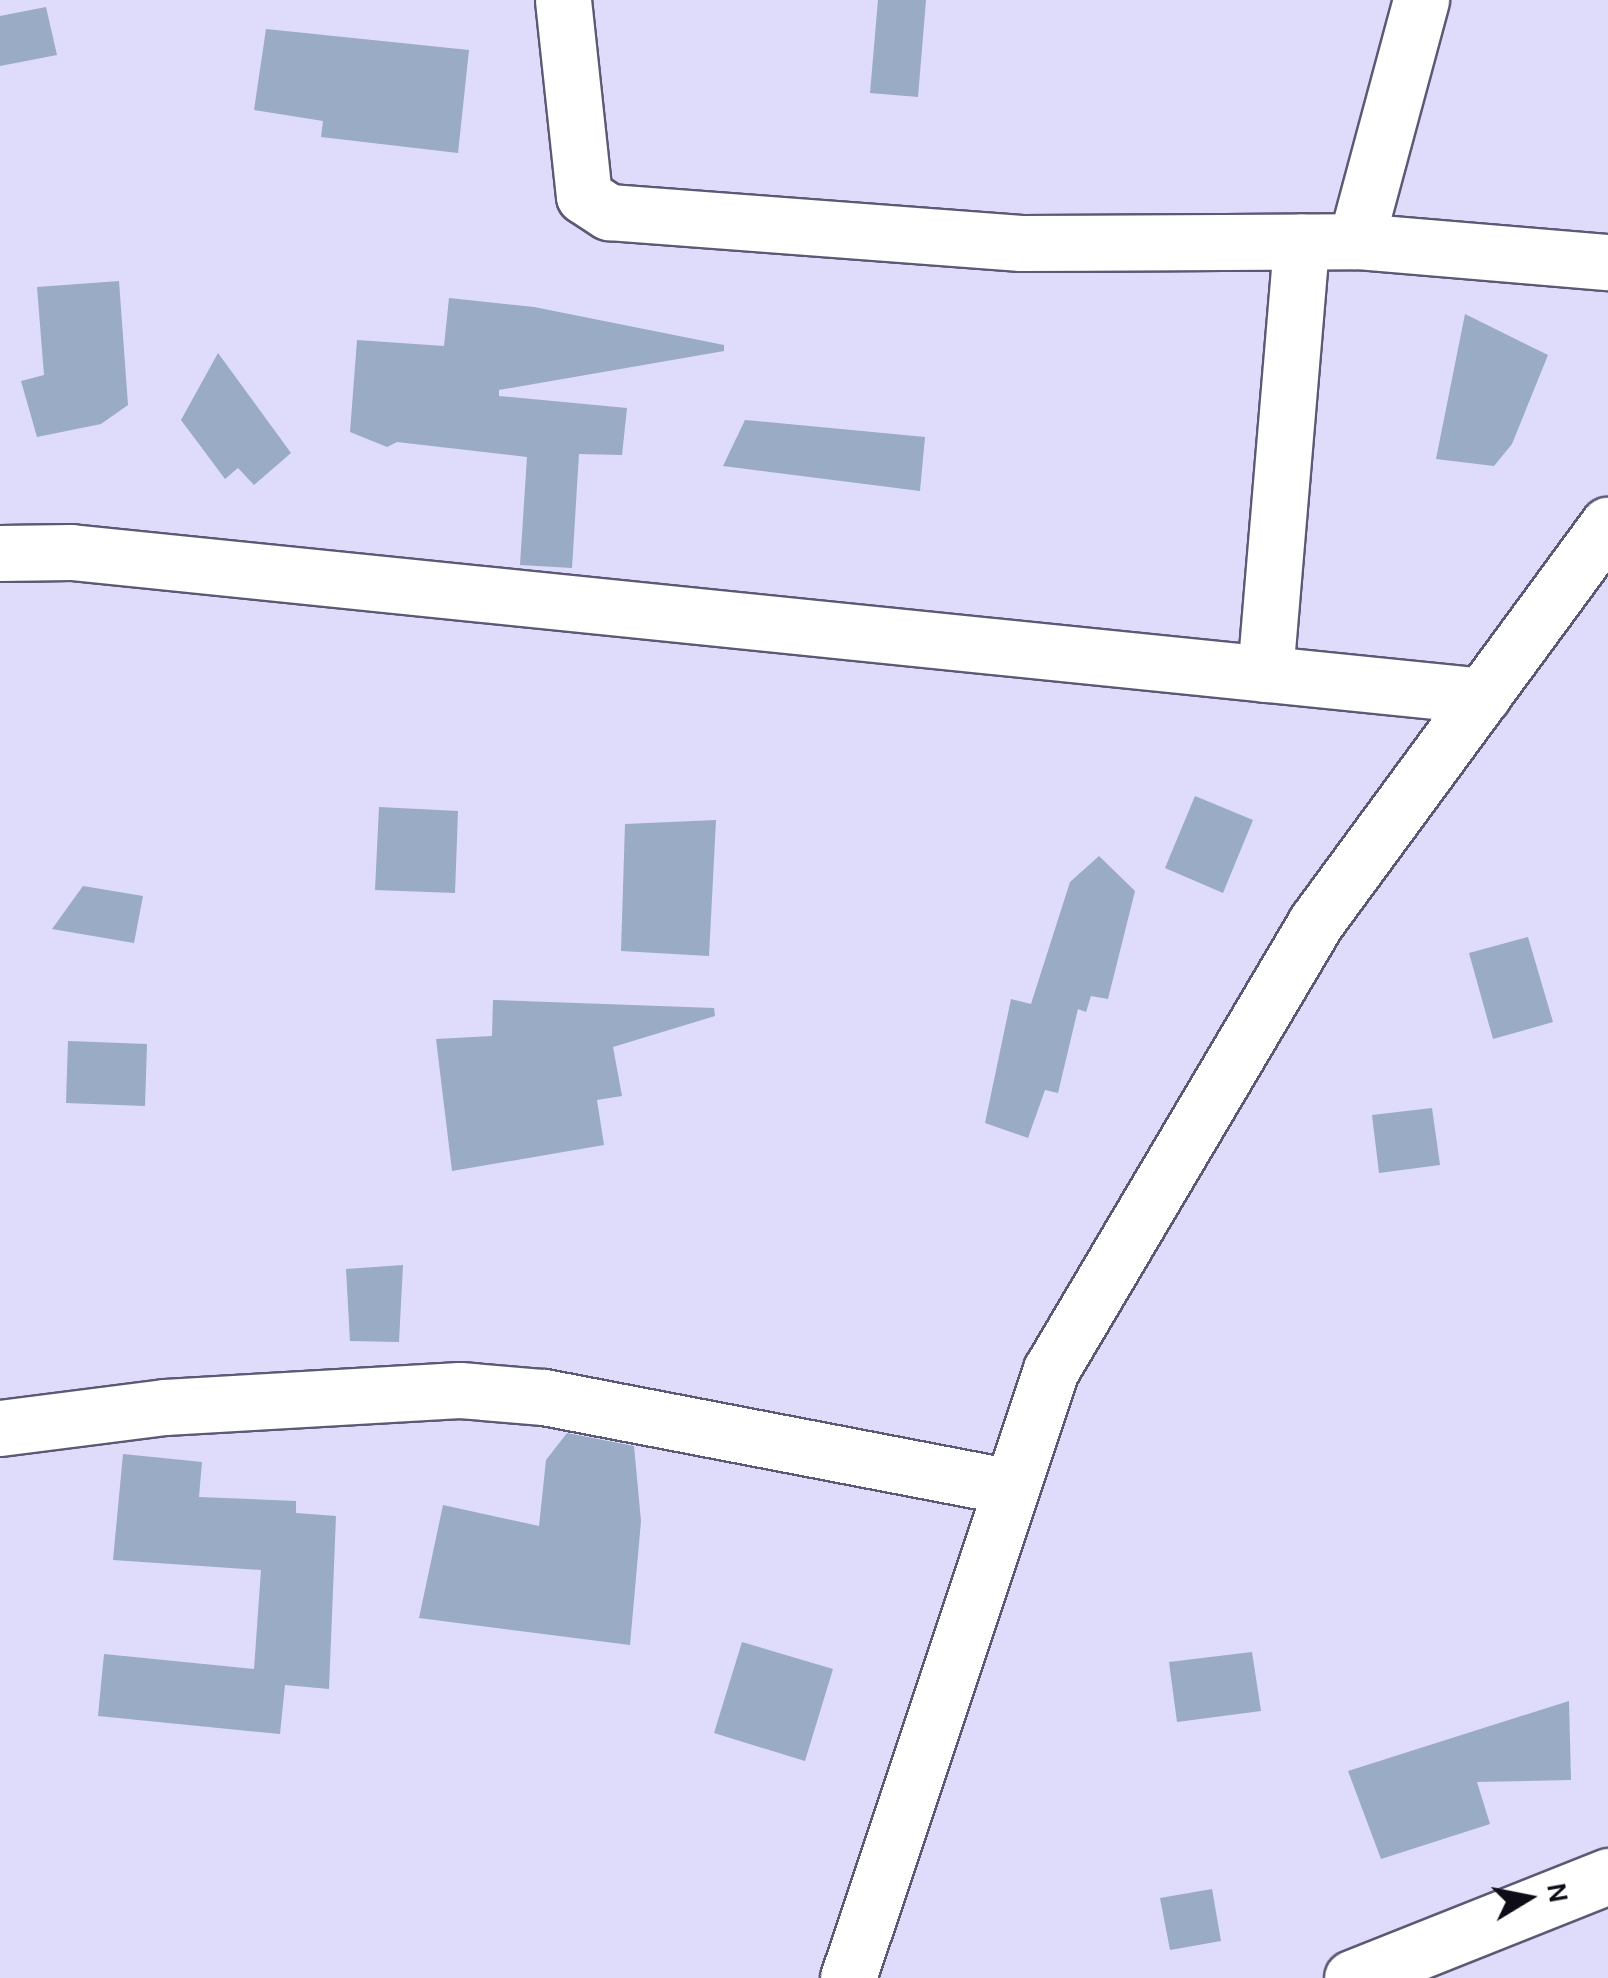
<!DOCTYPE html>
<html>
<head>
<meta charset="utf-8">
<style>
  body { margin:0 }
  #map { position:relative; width:1608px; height:1978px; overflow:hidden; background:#dedbfb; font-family:Karla,sans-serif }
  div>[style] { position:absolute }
  .building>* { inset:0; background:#9aabc6 }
  .roads { filter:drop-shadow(2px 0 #5c5974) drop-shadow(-2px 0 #5c5974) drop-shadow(0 2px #5c5974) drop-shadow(0 -2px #5c5974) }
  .minor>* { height:55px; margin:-27.5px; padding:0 27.5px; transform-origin:27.5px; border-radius:27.5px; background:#fff }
  .major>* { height:55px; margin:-27.5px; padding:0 27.5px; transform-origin:27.5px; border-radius:27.5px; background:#fff }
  span { translate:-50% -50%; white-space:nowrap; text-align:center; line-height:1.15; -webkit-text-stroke:9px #fff; paint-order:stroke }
  .north { position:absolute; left:1478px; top:1848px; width:100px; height:100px; -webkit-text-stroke:8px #fff; paint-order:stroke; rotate:80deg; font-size:28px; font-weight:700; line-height:40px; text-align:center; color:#0e0d17 }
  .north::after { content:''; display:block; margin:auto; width:35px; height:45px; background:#0e0d17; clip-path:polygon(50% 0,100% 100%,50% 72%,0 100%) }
</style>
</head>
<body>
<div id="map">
  <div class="building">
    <i style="clip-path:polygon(878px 0,926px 0,918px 97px,870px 93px)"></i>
    <i style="clip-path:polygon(46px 7px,57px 55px,0 66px,0 16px)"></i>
    <i style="clip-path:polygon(266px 29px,469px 50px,458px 153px,321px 137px,323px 121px,254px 110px)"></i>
    <i style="clip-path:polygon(119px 281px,128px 405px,101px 424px,37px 437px,21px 381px,44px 375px,37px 287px)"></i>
    <i style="clip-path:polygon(449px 298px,534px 307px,724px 345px,724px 351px,499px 390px,499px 396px,627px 408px,622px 455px,579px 454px,572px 568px,520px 565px,527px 457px,397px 442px,387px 447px,350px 432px,357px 340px,444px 346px)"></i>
    <i style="clip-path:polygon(1465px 314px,1548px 355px,1512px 444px,1494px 466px,1436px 459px)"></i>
    <i style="clip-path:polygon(218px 353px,291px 453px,254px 485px,238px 468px,225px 479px,181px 420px)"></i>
    <i style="clip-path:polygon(745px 420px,925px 437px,920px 491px,723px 466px)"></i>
    <i style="clip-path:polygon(1195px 796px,1253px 820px,1223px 893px,1165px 868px)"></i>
    <i style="clip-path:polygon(379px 807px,458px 811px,455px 893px,375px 890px)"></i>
    <i style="clip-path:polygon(716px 820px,709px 956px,621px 951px,625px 824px)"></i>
    <i style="clip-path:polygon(1099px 856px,1135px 891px,1108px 999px,1091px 996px,1086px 1012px,1078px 1009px,1058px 1093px,1045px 1090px,1028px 1138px,985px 1123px,1011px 999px,1031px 1004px,1070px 882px)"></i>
    <i style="clip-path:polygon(83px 886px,143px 896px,134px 943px,52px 929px)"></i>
    <i style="clip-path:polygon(1528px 937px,1553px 1022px,1493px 1039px,1469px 953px)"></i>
    <i style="clip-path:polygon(493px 1000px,714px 1008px,715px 1016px,613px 1047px,622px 1096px,597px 1100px,604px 1145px,452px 1171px,436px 1039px,492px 1036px)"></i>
    <i style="clip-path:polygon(68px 1041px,147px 1044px,145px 1106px,66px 1103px)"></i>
    <i style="clip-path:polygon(1432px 1108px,1440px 1165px,1379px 1173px,1372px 1115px)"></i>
    <i style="clip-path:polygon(403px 1265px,399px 1342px,350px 1341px,346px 1269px)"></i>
    <i style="clip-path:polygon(567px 1433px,634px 1446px,641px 1521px,630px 1645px,419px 1618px,443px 1505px,539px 1526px,546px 1460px)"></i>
    <i style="clip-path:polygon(123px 1454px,202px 1462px,199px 1497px,296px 1501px,296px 1513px,336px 1516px,329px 1689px,285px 1685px,280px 1734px,98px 1716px,104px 1654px,254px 1669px,261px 1570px,113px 1560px)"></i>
    <i style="clip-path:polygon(742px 1642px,833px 1669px,805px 1761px,714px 1733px)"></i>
    <i style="clip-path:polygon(1252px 1652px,1261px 1711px,1177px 1722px,1169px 1662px)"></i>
    <i style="clip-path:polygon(1569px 1701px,1571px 1780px,1477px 1782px,1490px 1824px,1381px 1859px,1348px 1771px)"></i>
    <i style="clip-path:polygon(1212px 1889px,1221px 1941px,1170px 1950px,1160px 1898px)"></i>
  </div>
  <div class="roads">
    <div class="minor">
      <i style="left:563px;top:0;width:197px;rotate:83.9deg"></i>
      <i style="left:584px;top:196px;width:30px;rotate:33deg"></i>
      <i style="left:609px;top:212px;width:413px;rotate:4.3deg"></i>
      <i style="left:1021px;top:243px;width:335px;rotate:-0.3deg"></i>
      <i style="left:1356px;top:241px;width:253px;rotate:4.8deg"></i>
      <i style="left:1356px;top:241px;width:250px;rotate:-74.9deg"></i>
      <i style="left:0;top:553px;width:71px;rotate:-0.8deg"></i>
      <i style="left:71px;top:552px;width:1419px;rotate:5.82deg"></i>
      <i style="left:1265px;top:674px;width:434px;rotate:-85.2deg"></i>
      <i style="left:0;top:1428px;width:166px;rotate:-7.3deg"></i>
      <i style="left:165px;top:1407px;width:295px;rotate:-3.3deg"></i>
      <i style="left:460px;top:1390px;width:84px;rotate:4.8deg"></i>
      <i style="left:544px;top:1397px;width:472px;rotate:10.9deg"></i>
      <i style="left:1352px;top:1978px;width:276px;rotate:-21.7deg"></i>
    </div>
    <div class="major">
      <i style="left:848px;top:1978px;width:641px;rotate:-71.54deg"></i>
      <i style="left:1051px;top:1370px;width:521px;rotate:-59.39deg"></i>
      <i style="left:1316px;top:922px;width:493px;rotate:-53.7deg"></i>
    </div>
  </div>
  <div class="north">N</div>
</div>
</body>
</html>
